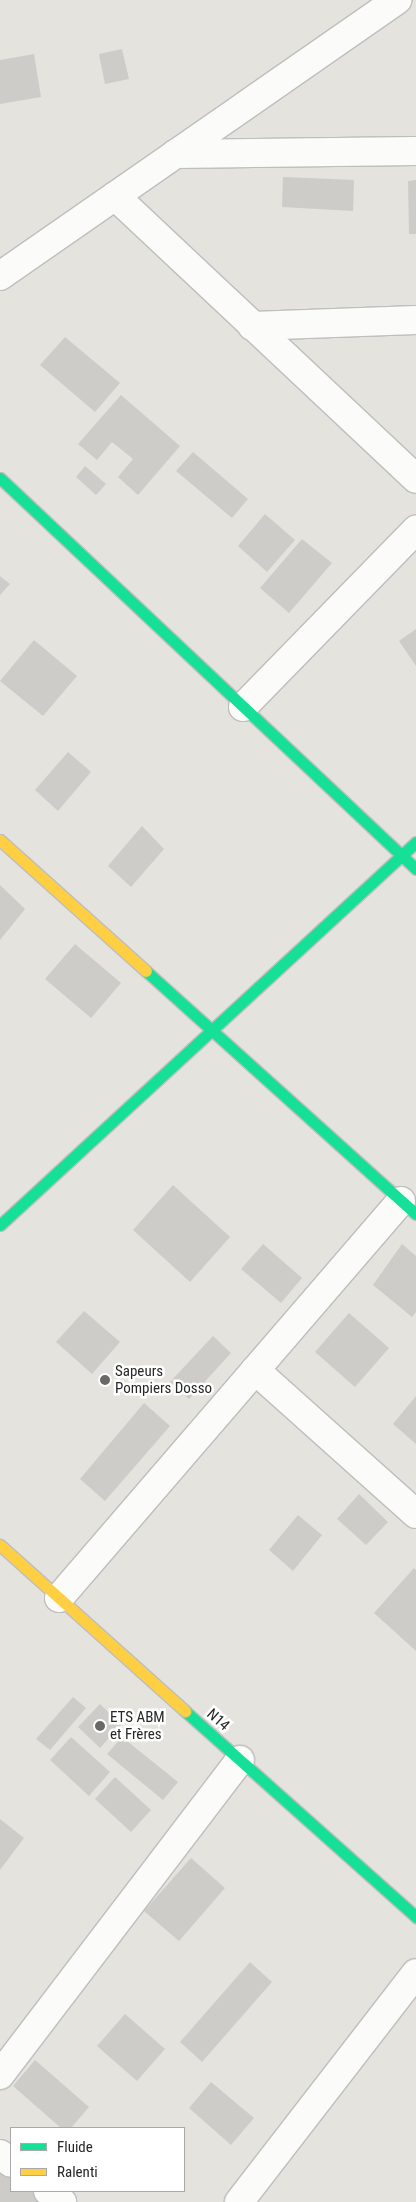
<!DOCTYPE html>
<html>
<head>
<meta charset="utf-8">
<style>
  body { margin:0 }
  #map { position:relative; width:416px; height:2202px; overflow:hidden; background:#e4e3de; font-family:"Roboto Condensed",sans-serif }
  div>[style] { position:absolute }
  .building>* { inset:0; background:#cdccc9 }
  .roads { filter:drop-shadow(1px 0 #bfbebe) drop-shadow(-1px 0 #bfbebe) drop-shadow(0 1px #bfbebe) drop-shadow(0 -1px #bfbebe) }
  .street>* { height:28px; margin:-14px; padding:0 14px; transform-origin:14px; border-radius:14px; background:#fbfbfa }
  .fast>* { height:11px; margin:-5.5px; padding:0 5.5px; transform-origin:5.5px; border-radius:5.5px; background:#16e098 }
  .slow>* { height:11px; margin:-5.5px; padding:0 5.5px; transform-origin:5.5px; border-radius:5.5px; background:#ffcf43 }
  .dots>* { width:14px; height:14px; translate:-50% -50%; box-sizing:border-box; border:2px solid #fff; border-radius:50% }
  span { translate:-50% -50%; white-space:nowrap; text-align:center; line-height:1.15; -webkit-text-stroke:5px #fff; paint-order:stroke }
  .poi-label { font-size:15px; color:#272727 }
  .left { translate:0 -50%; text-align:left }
  .street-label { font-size:15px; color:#272727 }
  .legend { position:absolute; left:10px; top:2127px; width:175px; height:65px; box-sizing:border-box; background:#fff; border:1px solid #a9a9a9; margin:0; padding:6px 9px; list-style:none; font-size:15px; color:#272727 }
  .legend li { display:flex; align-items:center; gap:10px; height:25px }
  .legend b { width:25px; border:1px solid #a9a9a9 }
</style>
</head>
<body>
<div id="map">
  <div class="building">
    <i style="clip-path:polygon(122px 49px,129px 79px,105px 84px,99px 54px)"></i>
    <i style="clip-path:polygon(34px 54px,41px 97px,0 104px,0 60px)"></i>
    <i style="clip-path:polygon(283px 177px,354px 180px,353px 211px,282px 207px)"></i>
    <i style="clip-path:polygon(416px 180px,416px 234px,409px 234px,408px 181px)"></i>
    <i style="clip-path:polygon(65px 337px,120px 383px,95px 412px,40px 365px)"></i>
    <i style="clip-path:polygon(121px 395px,180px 446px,138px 495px,118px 477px,133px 459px,112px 442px,97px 460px,78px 444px)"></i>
    <i style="clip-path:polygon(193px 452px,248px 499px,232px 518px,176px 471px)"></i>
    <i style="clip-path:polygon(85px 466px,106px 484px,96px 495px,76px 477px)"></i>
    <i style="clip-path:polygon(265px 514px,295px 540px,267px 572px,238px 546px)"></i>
    <i style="clip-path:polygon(302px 539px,332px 563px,289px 613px,260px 588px)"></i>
    <i style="clip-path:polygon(0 576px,10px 584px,0 595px)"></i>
    <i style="clip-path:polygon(416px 629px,416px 666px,399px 641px)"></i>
    <i style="clip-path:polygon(34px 640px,77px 676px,43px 716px,0 681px)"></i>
    <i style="clip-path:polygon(68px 752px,91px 772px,58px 811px,35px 790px)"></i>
    <i style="clip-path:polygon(142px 826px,164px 849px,131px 887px,108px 866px)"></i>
    <i style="clip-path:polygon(0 885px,25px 909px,0 940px)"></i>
    <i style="clip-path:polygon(75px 944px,121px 983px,91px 1018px,45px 979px)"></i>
    <i style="clip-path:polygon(173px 1185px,230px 1237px,190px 1282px,133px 1230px)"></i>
    <i style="clip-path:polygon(263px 1244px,302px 1278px,281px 1303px,241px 1269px)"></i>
    <i style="clip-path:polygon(402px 1244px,416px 1256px,416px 1312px,412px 1317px,373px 1285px)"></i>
    <i style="clip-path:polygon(84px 1311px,120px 1342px,92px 1374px,56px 1342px)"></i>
    <i style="clip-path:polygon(349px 1313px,389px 1348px,355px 1387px,315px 1352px)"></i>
    <i style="clip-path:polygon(213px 1336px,231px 1353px,189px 1399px,170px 1382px)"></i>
    <i style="clip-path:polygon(416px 1396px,416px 1444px,393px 1424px)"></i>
    <i style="clip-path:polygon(144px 1403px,170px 1426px,105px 1501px,80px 1479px)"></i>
    <i style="clip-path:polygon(359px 1494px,388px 1522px,366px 1545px,337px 1519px)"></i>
    <i style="clip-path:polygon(298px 1515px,322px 1535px,293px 1571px,269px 1550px)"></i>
    <i style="clip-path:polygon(414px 1568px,416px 1570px,416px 1651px,374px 1613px)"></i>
    <i style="clip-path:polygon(73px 1697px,86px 1708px,50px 1750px,36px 1739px)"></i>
    <i style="clip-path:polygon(100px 1704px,121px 1725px,100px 1748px,78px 1727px)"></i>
    <i style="clip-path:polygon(71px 1737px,110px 1772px,89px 1796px,50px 1760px)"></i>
    <i style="clip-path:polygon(122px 1737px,178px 1782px,163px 1800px,107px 1754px)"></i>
    <i style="clip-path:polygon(115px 1777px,151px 1810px,131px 1832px,95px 1799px)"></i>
    <i style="clip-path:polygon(0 1819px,24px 1838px,0 1870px)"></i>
    <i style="clip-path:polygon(191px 1858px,225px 1888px,179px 1941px,144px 1911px)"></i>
    <i style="clip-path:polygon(250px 1962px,272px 1982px,202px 2062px,180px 2042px)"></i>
    <i style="clip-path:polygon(125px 2014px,165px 2049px,137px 2081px,97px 2046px)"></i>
    <i style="clip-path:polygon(35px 2060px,89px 2107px,71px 2128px,61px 2128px,13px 2086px)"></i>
    <i style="clip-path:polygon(211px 2082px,254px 2118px,231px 2145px,189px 2108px)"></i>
    <i style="clip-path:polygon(0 2167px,11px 2175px,11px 2191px,33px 2191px,45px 2199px,43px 2202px,0 2202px)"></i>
  </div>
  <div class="roads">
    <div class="street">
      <i style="left:175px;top:154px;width:241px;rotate:-0.7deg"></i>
      <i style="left:115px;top:196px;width:413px;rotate:43.2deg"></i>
      <i style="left:0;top:276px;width:484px;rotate:-34.8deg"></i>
      <i style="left:252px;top:326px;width:164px;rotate:-2.1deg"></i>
      <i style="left:243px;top:707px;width:248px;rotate:-45.7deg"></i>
      <i style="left:255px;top:1370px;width:216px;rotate:41.8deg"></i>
      <i style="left:59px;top:1598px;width:524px;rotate:-49.26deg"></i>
      <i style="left:0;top:2075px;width:396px;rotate:-52.7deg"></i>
      <i style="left:0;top:2154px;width:14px;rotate:39deg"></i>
      <i style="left:48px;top:2191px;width:18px;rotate:38deg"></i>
      <i style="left:239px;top:2202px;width:289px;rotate:-52.3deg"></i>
    </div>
    <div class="fast">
      <i style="left:0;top:478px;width:571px;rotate:43.23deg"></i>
      <i style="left:146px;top:971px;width:363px;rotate:42deg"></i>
      <i style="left:0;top:1225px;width:565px;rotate:-42.63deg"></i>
      <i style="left:185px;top:1711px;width:310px;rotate:41.7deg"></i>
    </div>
    <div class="slow">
      <i style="left:0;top:840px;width:196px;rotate:41.9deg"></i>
      <i style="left:0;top:1545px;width:249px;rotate:41.9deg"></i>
    </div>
  </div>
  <div class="dots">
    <i style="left:105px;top:1380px;background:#696967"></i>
    <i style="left:100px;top:1726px;background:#696967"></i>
  </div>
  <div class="poi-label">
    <span class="left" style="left:115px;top:1380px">Sapeurs<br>Pompiers Dosso</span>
    <span class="left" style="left:110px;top:1726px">ETS ABM<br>et Frères</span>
  </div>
  <div class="street-label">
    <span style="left:218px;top:1720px;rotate:42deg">N14</span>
  </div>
  <ul class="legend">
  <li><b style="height:6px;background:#16e098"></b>Fluide</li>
  <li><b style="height:6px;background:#ffcf43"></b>Ralenti</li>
  </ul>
</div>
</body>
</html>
